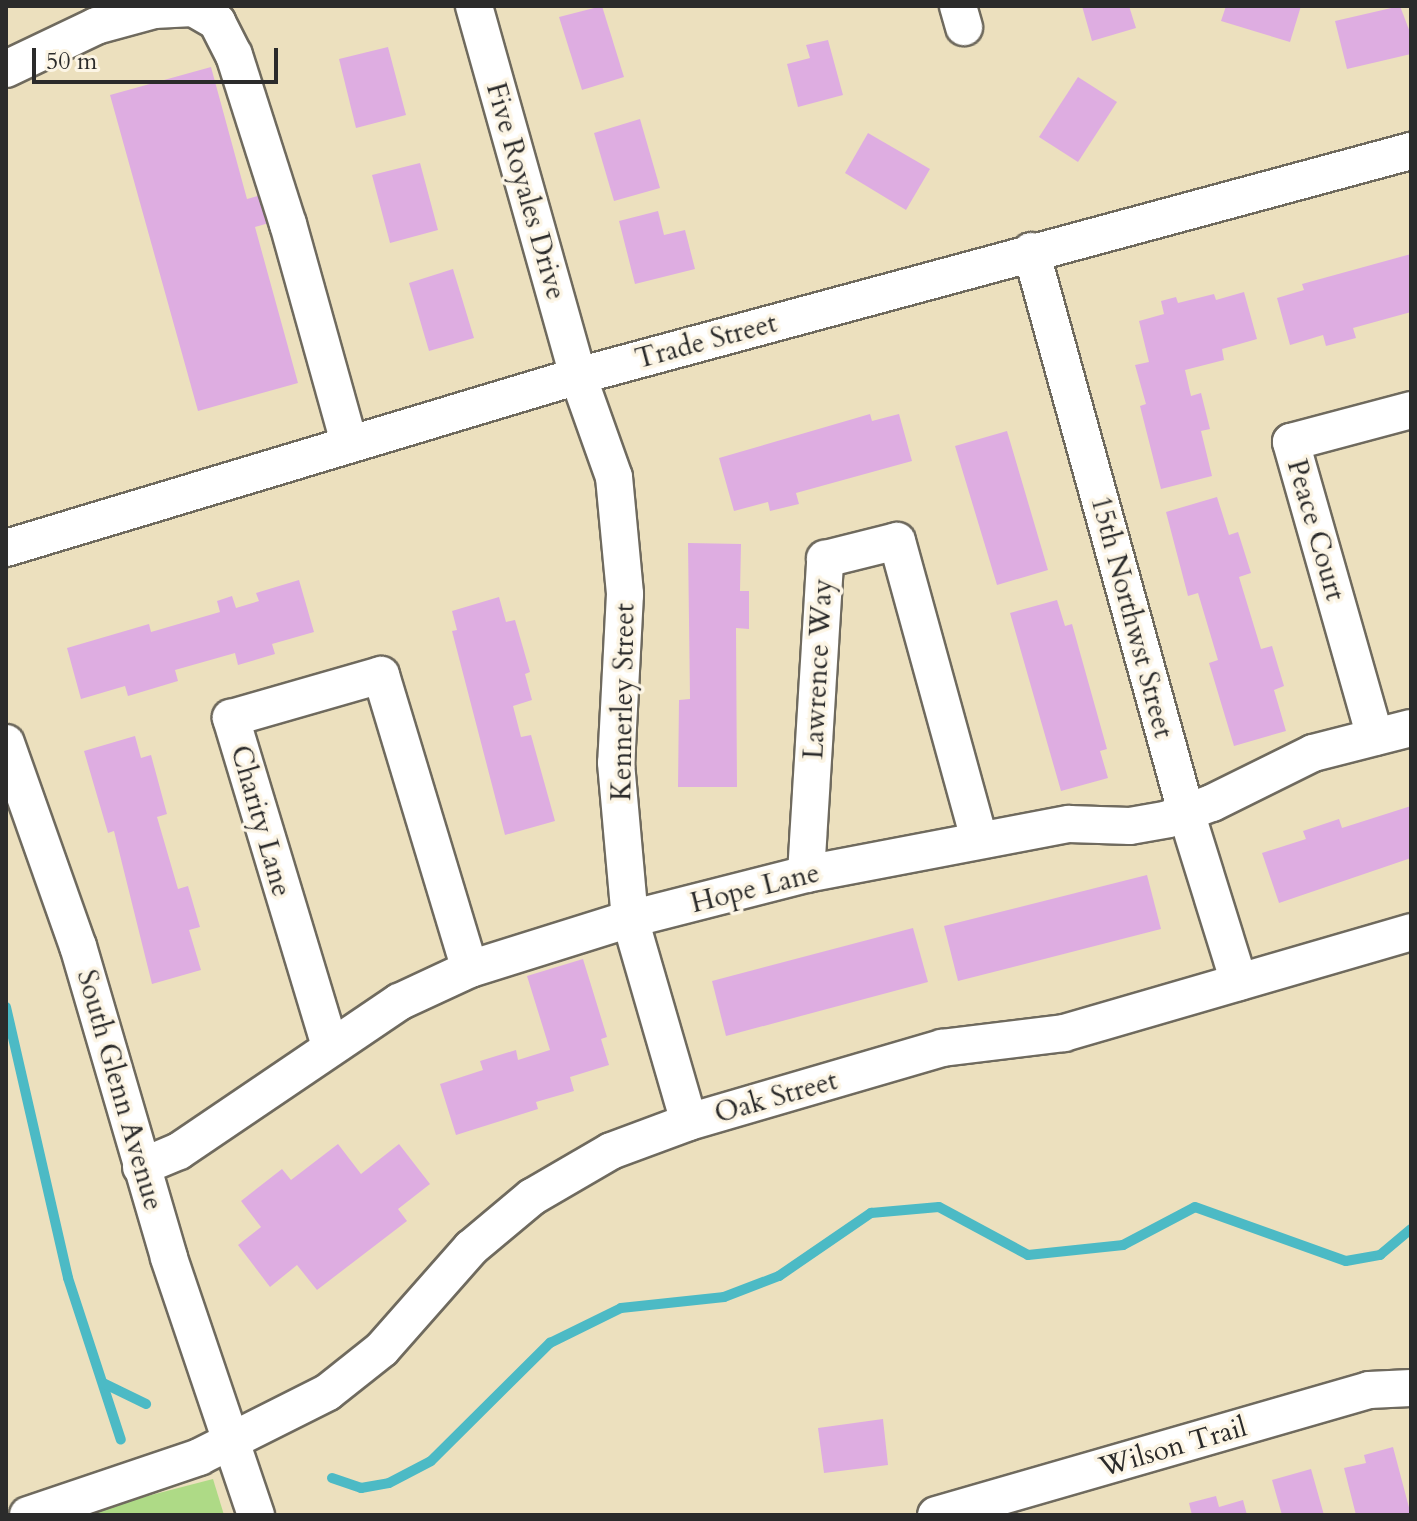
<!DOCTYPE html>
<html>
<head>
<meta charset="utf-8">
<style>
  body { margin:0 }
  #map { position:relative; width:1417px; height:1521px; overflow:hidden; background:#ece0be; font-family:Cardo,serif }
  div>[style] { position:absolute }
  .green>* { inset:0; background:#aeda86 }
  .stream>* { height:10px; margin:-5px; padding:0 5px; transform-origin:5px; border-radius:5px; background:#4cbac5 }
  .building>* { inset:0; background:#deade1 }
  .roads { filter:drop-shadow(2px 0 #6f6a5e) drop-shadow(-2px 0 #6f6a5e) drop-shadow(0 2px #6f6a5e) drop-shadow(0 -2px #6f6a5e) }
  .minor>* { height:36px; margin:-18px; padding:0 18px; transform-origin:18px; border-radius:18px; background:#fff }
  span { translate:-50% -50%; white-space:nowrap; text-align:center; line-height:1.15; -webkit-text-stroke:7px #fcf5e5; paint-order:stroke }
  .street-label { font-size:28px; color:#2b2b2b }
  .frame { position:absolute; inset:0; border:8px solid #2b2b2b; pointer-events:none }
  .scale { position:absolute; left:32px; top:48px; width:246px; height:36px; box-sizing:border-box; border:4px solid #2b2b2b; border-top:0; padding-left:10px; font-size:24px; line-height:28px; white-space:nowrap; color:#2b2b2b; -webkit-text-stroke:6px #fcf5e5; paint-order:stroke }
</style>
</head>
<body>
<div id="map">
  <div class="green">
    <i style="clip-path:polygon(213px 1479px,224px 1515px,74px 1515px)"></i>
  </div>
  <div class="stream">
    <i style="left:6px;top:1007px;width:278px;rotate:77.1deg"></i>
    <i style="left:68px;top:1278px;width:170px;rotate:71.9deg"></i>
    <i style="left:103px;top:1383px;width:48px;rotate:26deg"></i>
    <i style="left:332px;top:1478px;width:31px;rotate:19deg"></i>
    <i style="left:361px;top:1488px;width:28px;rotate:-10deg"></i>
    <i style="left:389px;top:1483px;width:47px;rotate:-27.6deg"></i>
    <i style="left:431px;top:1461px;width:168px;rotate:-44.8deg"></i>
    <i style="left:550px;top:1343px;width:79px;rotate:-26.2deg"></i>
    <i style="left:621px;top:1308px;width:104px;rotate:-6.1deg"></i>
    <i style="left:724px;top:1297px;width:59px;rotate:-20.9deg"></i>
    <i style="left:779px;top:1276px;width:112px;rotate:-34.4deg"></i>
    <i style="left:871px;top:1213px;width:68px;rotate:-5deg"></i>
    <i style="left:939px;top:1207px;width:101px;rotate:28.3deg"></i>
    <i style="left:1028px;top:1255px;width:96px;rotate:-6deg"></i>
    <i style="left:1123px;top:1245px;width:81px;rotate:-27.8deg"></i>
    <i style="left:1195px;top:1207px;width:160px;rotate:19.7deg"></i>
    <i style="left:1346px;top:1261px;width:35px;rotate:-10deg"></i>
    <i style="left:1380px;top:1255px;width:40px;rotate:-40deg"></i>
  </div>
  <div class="building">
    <i style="clip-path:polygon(602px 6px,624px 77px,582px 90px,559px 17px)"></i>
    <i style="clip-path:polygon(1082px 6px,1129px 6px,1136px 28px,1092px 41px)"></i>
    <i style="clip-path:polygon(1226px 6px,1301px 6px,1290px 42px,1221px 21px)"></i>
    <i style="clip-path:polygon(1400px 6px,1411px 35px,1411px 54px,1347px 69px,1335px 21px)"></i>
    <i style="clip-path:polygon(828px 40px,843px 95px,798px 107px,787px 64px,810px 58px,806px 45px)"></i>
    <i style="clip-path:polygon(388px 47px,406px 115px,356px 128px,339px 59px)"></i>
    <i style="clip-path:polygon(211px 67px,247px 199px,276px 191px,283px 219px,255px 227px,298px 383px,198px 411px,110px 95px)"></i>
    <i style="clip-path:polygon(1078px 77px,1117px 102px,1078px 162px,1039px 137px)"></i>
    <i style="clip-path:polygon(640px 119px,660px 188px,614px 201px,594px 133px)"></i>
    <i style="clip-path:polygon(868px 133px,930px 169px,906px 210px,845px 173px)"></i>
    <i style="clip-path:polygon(420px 163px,438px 230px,390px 243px,372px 175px)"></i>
    <i style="clip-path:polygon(658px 211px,664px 235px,685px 230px,695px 269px,635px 284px,619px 221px)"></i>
    <i style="clip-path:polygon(1411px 254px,1411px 312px,1353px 328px,1356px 338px,1326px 346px,1323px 335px,1290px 345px,1277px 298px,1304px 290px,1302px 284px)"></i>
    <i style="clip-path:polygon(453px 269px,474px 338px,429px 351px,409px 283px)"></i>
    <i style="clip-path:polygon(1244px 292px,1257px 339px,1222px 349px,1224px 360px,1185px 370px,1191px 396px,1201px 393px,1210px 429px,1201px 431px,1212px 476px,1161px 489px,1140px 406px,1146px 404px,1135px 365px,1149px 362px,1139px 321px,1164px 314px,1161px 301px,1176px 297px,1178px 303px,1214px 294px,1216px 300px)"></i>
    <i style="clip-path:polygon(870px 414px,872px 421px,899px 414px,912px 461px,796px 493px,799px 504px,770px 511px,768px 502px,734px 511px,719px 458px)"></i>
    <i style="clip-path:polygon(1007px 431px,1048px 570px,997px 585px,955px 446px)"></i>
    <i style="clip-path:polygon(1217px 497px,1229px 535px,1238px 532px,1251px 573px,1239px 577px,1261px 649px,1272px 646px,1284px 686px,1274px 690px,1286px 731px,1234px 746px,1209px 663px,1218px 660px,1198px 593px,1188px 596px,1166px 512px)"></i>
    <i style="clip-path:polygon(688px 543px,741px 544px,740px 591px,749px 591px,749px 629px,736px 628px,737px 787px,678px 787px,679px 700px,690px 699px)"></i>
    <i style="clip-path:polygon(299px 580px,314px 632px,272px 644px,275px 654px,238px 665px,235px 653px,175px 670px,178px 681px,128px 696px,125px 686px,81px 699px,67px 648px,149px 624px,151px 632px,220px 612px,217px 601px,232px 596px,236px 608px,259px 601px,256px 593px)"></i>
    <i style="clip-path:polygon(499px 597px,506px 622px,515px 620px,530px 672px,525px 674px,532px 700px,513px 706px,521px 737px,531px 735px,555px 821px,505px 835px,452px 631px,457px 630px,452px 611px)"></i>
    <i style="clip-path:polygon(1057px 600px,1065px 626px,1072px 624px,1107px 749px,1100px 751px,1108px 778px,1061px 791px,1010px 613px)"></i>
    <i style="clip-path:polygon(135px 736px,141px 758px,151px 755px,167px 814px,157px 817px,178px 889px,188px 886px,200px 927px,189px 930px,201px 970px,152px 984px,114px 831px,108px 833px,84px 751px)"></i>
    <i style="clip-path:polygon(1411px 806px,1411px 858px,1279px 903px,1262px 853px,1306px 839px,1303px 831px,1339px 819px,1342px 828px)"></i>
    <i style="clip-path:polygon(1147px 875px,1161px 929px,958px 981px,944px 926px)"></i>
    <i style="clip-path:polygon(913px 928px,928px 982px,726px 1036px,712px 981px)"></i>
    <i style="clip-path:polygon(583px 959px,607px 1037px,601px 1039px,609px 1065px,570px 1077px,574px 1091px,536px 1102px,538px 1109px,456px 1135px,440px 1084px,483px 1070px,480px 1061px,516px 1050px,518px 1060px,550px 1050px,527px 976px)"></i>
    <i style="clip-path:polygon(338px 1144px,361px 1174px,399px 1144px,430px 1184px,398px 1209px,407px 1221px,317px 1290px,297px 1265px,270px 1287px,238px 1245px,261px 1227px,241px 1201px,282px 1169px,291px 1180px)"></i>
    <i style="clip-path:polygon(883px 1419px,888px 1465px,824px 1473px,818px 1428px)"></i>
    <i style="clip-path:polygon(1393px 1447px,1411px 1515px,1356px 1515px,1344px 1468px,1366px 1463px,1364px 1455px)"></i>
    <i style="clip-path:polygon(1311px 1469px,1324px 1515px,1282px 1515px,1272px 1480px)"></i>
    <i style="clip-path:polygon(1216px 1496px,1219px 1507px,1243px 1500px,1247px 1515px,1192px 1515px,1189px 1503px)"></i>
  </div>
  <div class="roads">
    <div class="minor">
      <i style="left:474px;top:6px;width:384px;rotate:74.3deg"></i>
      <i style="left:578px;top:376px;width:107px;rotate:70.4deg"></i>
      <i style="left:614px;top:477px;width:118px;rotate:84.6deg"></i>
      <i style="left:625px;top:594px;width:169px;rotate:93deg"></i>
      <i style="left:616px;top:763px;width:157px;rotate:84.9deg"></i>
      <i style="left:630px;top:919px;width:211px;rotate:73.8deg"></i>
      <i style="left:958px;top:6px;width:22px;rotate:74deg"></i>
      <i style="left:6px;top:69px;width:100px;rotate:-25.5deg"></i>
      <i style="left:96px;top:26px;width:60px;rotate:-15.4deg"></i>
      <i style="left:154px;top:10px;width:39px;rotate:-3deg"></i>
      <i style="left:193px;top:8px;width:28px;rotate:30deg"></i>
      <i style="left:217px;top:22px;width:37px;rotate:63deg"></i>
      <i style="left:234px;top:55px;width:177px;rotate:72.3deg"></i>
      <i style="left:288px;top:224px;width:227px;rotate:74.4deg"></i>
      <i style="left:1031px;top:251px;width:582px;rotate:74.55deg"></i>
      <i style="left:1186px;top:812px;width:178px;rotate:72.7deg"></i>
      <i style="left:6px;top:548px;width:597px;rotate:-16.74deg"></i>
      <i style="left:578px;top:376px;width:863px;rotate:-15.12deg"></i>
      <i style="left:1375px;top:737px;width:307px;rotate:-105.9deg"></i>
      <i style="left:1291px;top:442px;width:124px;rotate:-14.9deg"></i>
      <i style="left:6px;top:743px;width:215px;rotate:70.5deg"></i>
      <i style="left:78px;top:946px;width:325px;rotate:73.7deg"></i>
      <i style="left:169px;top:1258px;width:271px;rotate:71.3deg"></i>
      <i style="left:806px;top:874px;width:316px;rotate:-86.5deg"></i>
      <i style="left:825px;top:559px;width:74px;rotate:-14deg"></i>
      <i style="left:897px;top:541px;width:309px;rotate:74.6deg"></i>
      <i style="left:330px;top:1046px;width:343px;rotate:-106.8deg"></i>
      <i style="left:231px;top:718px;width:156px;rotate:-16deg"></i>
      <i style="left:381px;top:675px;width:307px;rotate:73.2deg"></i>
      <i style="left:141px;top:1167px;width:41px;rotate:-22.8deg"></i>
      <i style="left:179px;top:1151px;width:266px;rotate:-34.1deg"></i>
      <i style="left:399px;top:1002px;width:78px;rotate:-24.9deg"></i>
      <i style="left:470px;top:969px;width:168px;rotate:-17.4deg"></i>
      <i style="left:630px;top:919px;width:182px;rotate:-14.3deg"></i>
      <i style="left:806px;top:874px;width:268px;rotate:-10.8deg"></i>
      <i style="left:1069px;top:824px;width:61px;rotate:1.9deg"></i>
      <i style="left:1130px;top:826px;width:39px;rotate:-10deg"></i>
      <i style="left:1168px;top:819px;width:47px;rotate:-20deg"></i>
      <i style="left:1212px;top:803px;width:113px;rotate:-26.3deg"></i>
      <i style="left:1313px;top:753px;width:101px;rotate:-14.3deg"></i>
      <i style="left:28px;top:1515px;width:181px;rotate:-18.7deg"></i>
      <i style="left:199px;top:1457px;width:144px;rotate:-26.7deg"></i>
      <i style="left:328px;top:1392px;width:69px;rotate:-38.5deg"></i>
      <i style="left:382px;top:1349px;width:135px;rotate:-48.6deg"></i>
      <i style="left:471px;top:1248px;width:80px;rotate:-39.9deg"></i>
      <i style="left:532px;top:1197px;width:91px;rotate:-30.2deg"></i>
      <i style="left:611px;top:1151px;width:83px;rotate:-20.4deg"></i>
      <i style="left:689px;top:1122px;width:264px;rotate:-16.3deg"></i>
      <i style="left:942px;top:1048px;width:123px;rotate:-7deg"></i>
      <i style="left:1064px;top:1033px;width:361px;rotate:-16.2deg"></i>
      <i style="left:936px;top:1515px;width:451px;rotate:-16.1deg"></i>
      <i style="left:1369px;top:1390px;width:42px;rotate:-2.7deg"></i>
    </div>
  </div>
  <div class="street-label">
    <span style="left:526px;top:191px;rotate:74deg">Five Royales Drive</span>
    <span style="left:706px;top:341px;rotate:-15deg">Trade Street</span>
    <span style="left:1316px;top:530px;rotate:74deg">Peace Court</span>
    <span style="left:1132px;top:617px;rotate:75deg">15th Northwst Street</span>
    <span style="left:818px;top:669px;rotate:-87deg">Lawrence Way</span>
    <span style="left:623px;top:702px;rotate:-89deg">Kennerley Street</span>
    <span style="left:261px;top:821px;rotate:74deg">Charity Lane</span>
    <span style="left:755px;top:888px;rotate:-14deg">Hope Lane</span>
    <span style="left:120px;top:1090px;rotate:74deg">South Glenn Avenue</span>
    <span style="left:776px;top:1097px;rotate:-16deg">Oak Street</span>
    <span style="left:1173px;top:1447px;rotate:-16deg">Wilson Trail</span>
  </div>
  <div class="frame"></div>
  <div class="scale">50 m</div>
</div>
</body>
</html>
